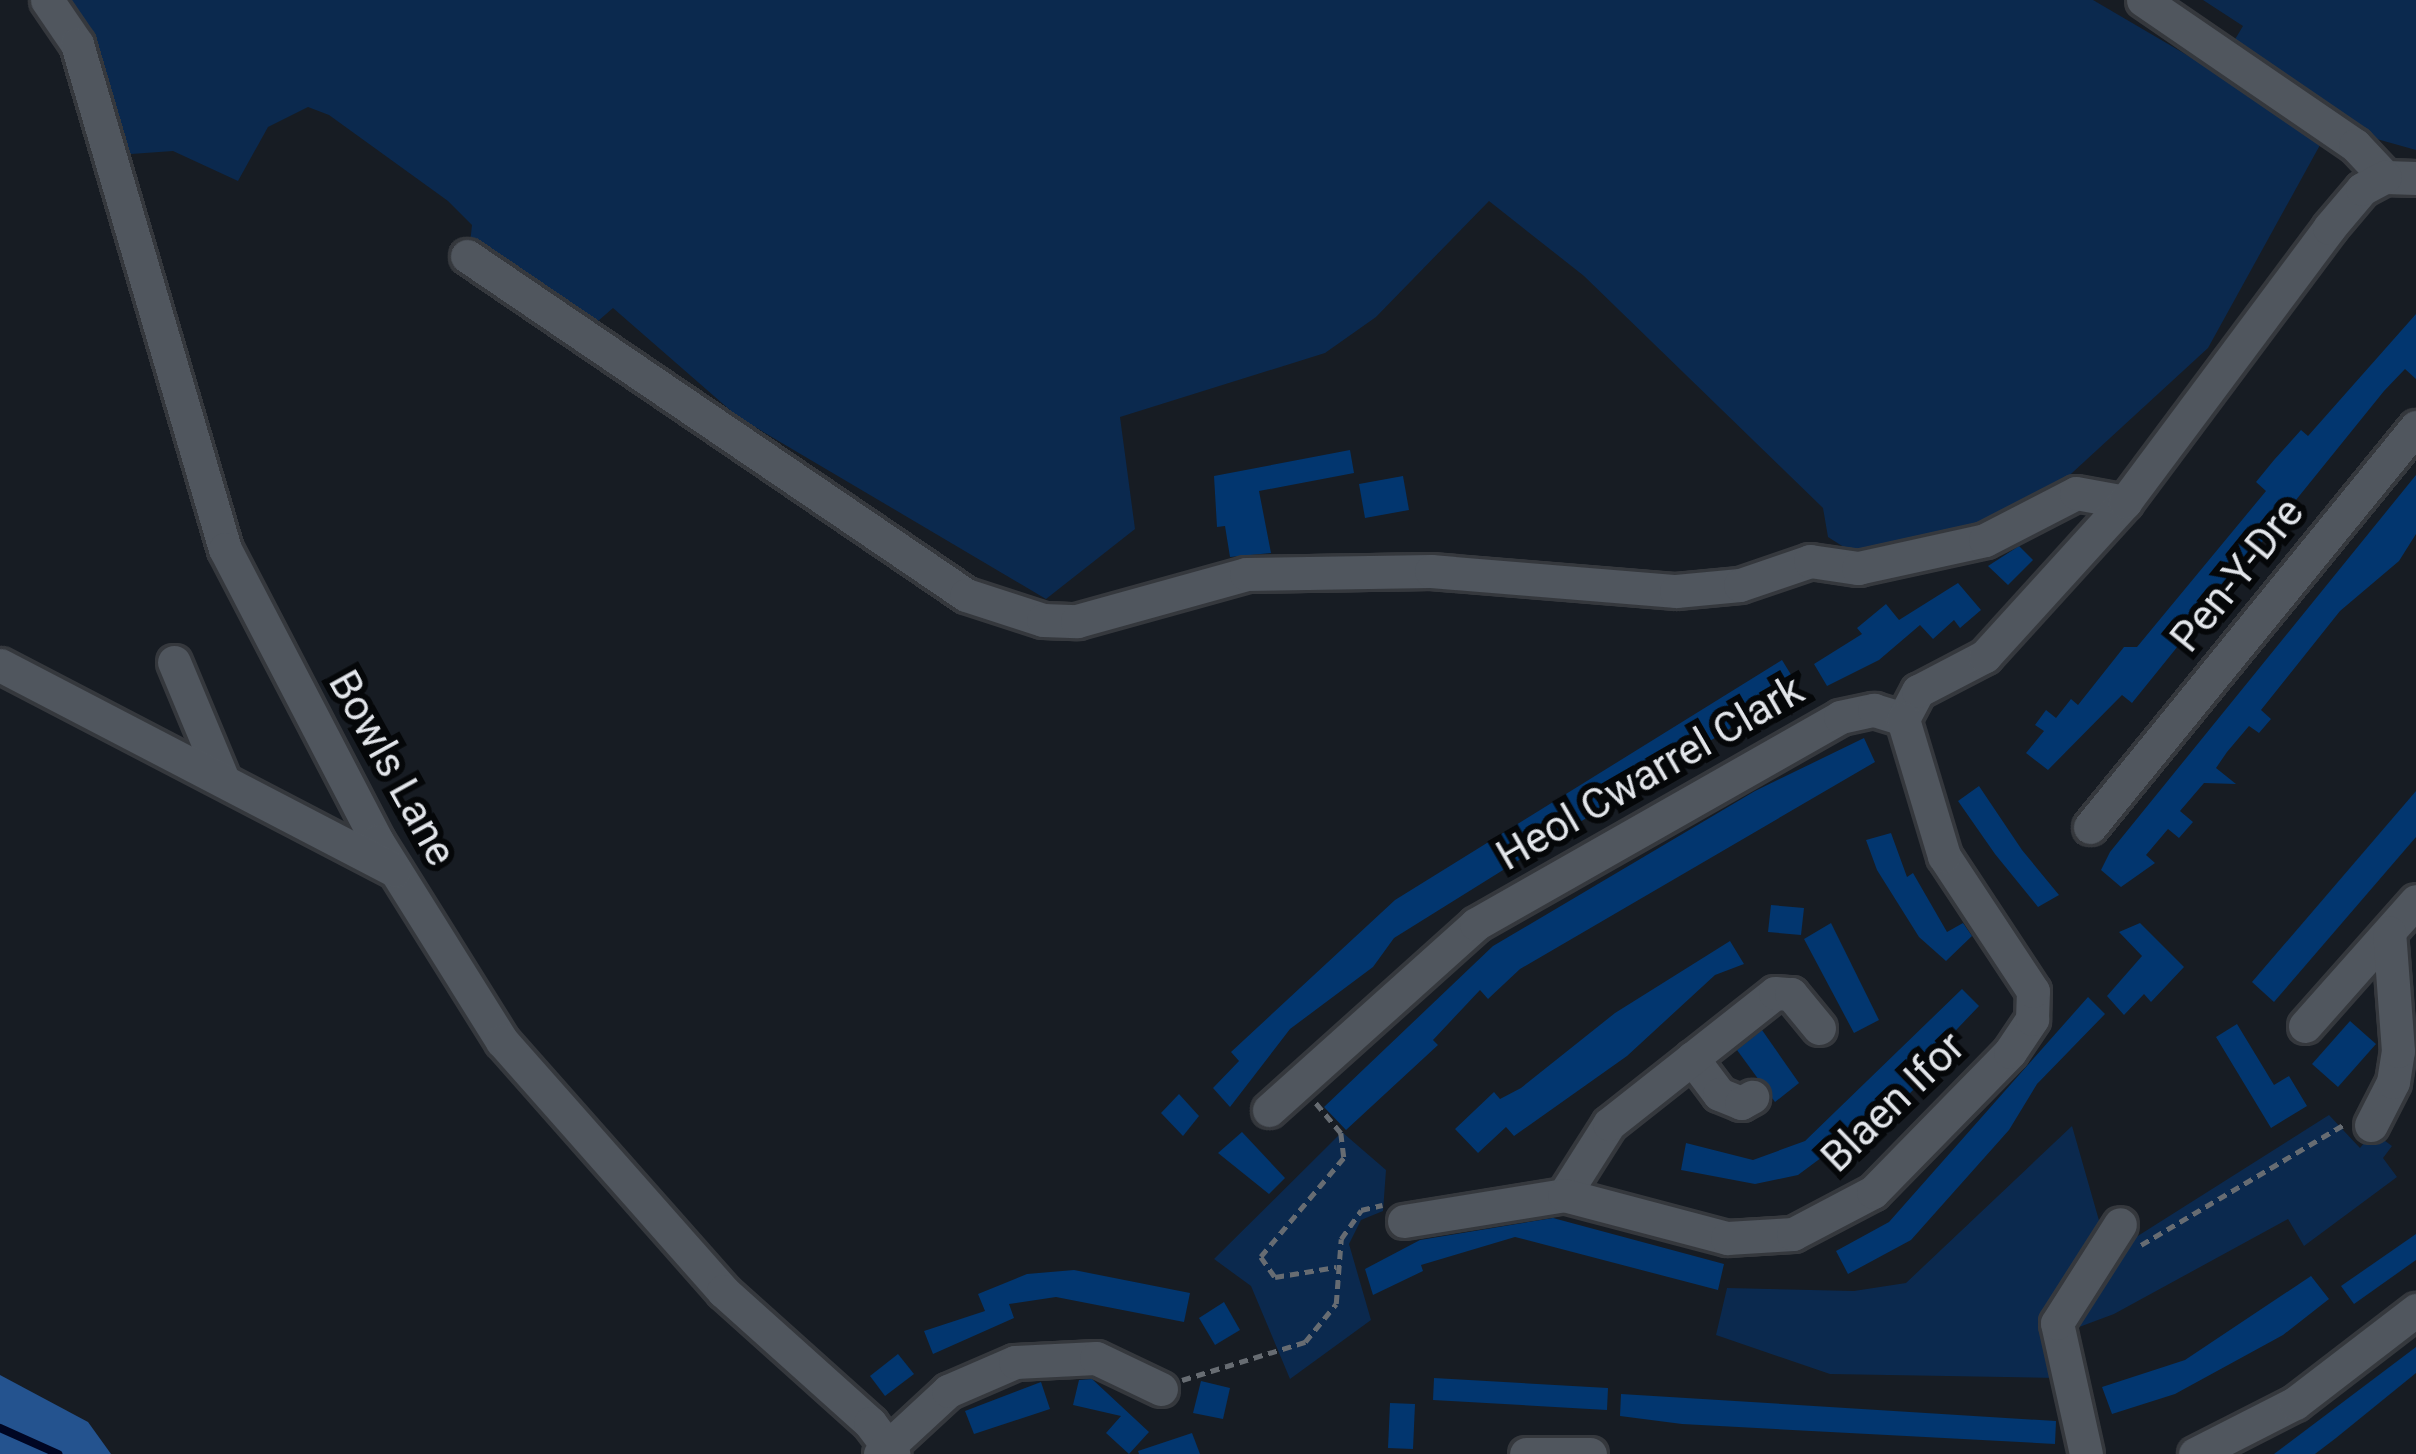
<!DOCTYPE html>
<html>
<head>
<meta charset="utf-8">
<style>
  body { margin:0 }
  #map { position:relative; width:2416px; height:1454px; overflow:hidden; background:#171c23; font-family:Roboto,sans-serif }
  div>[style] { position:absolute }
  .green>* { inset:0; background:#0b294e }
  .forest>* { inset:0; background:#24538f }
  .stream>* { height:8px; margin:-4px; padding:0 4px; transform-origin:4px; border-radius:4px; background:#000623 }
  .building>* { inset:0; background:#02366f }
  .path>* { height:4.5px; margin-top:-2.25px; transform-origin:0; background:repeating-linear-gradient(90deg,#676c72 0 9px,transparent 0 15px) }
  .roads { filter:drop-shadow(3px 0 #35383d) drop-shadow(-3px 0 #35383d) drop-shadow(0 3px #35383d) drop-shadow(0 -3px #35383d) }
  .minor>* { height:33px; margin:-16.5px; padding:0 16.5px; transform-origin:16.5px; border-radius:16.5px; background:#50565e }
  span { translate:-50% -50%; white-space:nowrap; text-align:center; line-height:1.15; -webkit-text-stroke:12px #050709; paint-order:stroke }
  .street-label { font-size:42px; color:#e2e5ea }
</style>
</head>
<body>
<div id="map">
  <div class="green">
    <i style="clip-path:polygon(58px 0,2093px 0,2325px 136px,2208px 348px,2060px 484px,1990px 529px,1861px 558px,1828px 537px,1823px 508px,1584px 276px,1489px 201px,1376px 317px,1325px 353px,1120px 417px,1135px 529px,1046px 599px,738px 417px,613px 308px,590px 328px,470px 243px,472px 225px,448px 201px,329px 115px,308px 107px,268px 127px,238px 181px,173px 151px,117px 155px)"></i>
    <i style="clip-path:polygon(2203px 0,2416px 0,2416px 150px,2366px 136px,2231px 46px,2243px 26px)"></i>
    <i style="clip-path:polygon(2329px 1115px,2360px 1148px,2373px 1132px,2392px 1146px,2383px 1158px,2397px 1177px,2304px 1246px,2288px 1219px,2114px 1314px,2055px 1336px,2056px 1378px,1830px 1374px,1716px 1335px,1727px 1288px,1854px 1291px,1906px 1283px,2072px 1126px,2100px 1224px,2091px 1247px,2114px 1251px)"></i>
    <i style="clip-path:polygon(1342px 1132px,1386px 1170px,1383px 1211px,1361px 1220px,1349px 1244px,1371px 1320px,1290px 1379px,1251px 1286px,1214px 1259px)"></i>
  </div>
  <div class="forest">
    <i style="clip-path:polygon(0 1375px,88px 1422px,111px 1454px,0 1454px)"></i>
  </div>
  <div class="stream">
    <i style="left:0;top:1428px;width:64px;rotate:24.1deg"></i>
  </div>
  <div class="building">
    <i style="clip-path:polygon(2416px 314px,2416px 379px,2405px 369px,2384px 391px,2132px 703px,2122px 695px,2048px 770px,2026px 753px,2044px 731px,2035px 725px,2046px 710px,2056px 718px,2071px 699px,2078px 705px,2124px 647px,2137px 647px,2266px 491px,2256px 482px,2274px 460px,2301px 430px,2308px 436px)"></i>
    <i style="clip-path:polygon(1350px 450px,1354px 473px,1259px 491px,1271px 553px,1230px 557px,1225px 526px,1217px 527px,1214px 476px)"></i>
    <i style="clip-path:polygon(2416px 475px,2416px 534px,2399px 561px,2340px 611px,2261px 710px,2271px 719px,2259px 733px,2249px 726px,2227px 752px,2216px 768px,2236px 784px,2204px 783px,2180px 811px,2193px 822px,2179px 838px,2168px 829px,2146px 855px,2155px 863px,2121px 887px,2101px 870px,2110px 852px)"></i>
    <i style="clip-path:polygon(1403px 476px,1409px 510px,1365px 518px,1359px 484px)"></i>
    <i style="clip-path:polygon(2019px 546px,2033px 560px,2008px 585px,1988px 566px)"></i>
    <i style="clip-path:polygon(1958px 583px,1981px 610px,1960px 628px,1954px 620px,1933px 639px,1920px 625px,1879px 660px,1827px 686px,1814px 664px,1862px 634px,1857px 628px,1886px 604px,1899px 620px)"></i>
    <i style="clip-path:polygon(1782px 660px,1798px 686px,1394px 938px,1373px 967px,1290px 1029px,1230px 1107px,1213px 1088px,1239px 1061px,1231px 1052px,1395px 900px)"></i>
    <i style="clip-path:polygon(1864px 738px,1875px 762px,1520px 969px,1488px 999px,1480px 990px,1433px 1040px,1438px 1045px,1346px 1130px,1324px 1107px,1493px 946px,1755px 791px)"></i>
    <i style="clip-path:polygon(1979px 786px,2022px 850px,2059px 895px,2038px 907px,1995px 854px,1958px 801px)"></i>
    <i style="clip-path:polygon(2416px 791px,2416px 837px,2274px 1002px,2252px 982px)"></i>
    <i style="clip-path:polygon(1891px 833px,1907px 877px,1913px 873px,1947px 932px,1963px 923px,1972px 936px,1946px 961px,1919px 937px,1877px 870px,1866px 840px)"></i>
    <i style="clip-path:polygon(1771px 905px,1804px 908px,1801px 935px,1768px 932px)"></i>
    <i style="clip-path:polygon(1831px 923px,1879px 1020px,1854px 1033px,1804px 939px)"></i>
    <i style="clip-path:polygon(2140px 923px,2184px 967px,2151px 1002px,2144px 994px,2124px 1015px,2107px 996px,2142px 956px,2119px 932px)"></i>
    <i style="clip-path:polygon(1730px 941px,1744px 964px,1715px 975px,1627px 1056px,1514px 1136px,1506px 1127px,1478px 1153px,1455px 1129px,1494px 1092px,1500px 1099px,1521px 1088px,1615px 1013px)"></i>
    <i style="clip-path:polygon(1962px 989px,1979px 1006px,1939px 1048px,1942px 1062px,1873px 1129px,1868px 1123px,1798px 1175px,1755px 1184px,1681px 1170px,1686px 1143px,1753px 1160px,1805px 1141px)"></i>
    <i style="clip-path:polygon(2088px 997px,2105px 1014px,2037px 1084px,2009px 1130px,1911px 1240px,1848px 1274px,1836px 1251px,1889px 1222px)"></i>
    <i style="clip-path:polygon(2350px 1021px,2376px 1044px,2338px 1087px,2312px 1064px)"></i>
    <i style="clip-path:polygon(2237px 1024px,2274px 1085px,2289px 1076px,2307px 1106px,2271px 1128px,2216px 1037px)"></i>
    <i style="clip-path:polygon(1762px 1030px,1799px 1083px,1775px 1102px,1737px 1050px)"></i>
    <i style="clip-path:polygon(1179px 1094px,1199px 1116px,1183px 1136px,1161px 1113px)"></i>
    <i style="clip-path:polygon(1242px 1132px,1285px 1178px,1269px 1194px,1218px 1153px)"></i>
    <i style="clip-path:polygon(1553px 1218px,1724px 1264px,1718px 1290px,1515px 1237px,1421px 1265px,1423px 1271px,1373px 1295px,1365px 1269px,1420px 1240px)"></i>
    <i style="clip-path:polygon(2416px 1234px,2416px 1260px,2354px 1304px,2341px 1286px)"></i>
    <i style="clip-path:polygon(1074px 1270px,1190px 1293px,1184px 1322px,1056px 1297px,1009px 1304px,1014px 1318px,933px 1354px,924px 1331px,985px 1311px,978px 1294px,1027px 1274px)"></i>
    <i style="clip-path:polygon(2311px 1276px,2329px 1299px,2283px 1335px,2175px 1394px,2112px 1414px,2102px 1387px,2185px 1360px)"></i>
    <i style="clip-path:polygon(1224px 1302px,1240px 1330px,1215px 1345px,1199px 1318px)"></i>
    <i style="clip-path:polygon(2416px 1347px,2416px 1373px,2336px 1438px,2315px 1454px,2274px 1454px)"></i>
    <i style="clip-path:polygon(898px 1354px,914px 1374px,885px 1396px,870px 1376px)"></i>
    <i style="clip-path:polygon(1434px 1378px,1608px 1388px,1607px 1410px,1433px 1400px)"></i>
    <i style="clip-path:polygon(1092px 1379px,1149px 1432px,1129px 1454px,1106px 1433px,1121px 1416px,1073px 1405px,1079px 1380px)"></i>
    <i style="clip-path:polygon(1201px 1381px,1230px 1388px,1223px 1419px,1193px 1413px)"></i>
    <i style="clip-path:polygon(1041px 1382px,1050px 1409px,974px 1434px,965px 1411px)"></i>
    <i style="clip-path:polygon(1621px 1394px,2056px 1421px,2055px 1444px,1682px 1424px,1620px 1416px)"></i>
    <i style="clip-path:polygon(1390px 1403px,1415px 1404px,1413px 1449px,1388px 1448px)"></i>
    <i style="clip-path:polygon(1192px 1433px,1200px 1454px,1139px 1454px,1138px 1451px)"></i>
  </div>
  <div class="path">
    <i style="left:1316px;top:1103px;width:39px;rotate:50deg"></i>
    <i style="left:1341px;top:1133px;width:25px;rotate:83deg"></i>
    <i style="left:1344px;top:1158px;width:129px;rotate:130deg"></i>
    <i style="left:1261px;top:1257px;width:24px;rotate:55deg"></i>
    <i style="left:1275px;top:1277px;width:62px;rotate:-9.3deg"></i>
    <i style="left:2141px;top:1245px;width:235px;rotate:-30.7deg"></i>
    <i style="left:1182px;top:1380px;width:129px;rotate:-17.2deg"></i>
    <i style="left:1305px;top:1342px;width:49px;rotate:-50.8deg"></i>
    <i style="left:1336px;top:1304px;width:65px;rotate:-85.6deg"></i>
    <i style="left:1341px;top:1239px;width:35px;rotate:-55deg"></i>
    <i style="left:1361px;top:1210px;width:22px;rotate:-13deg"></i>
  </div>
  <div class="roads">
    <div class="minor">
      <i style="left:47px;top:0;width:53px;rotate:55.7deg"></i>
      <i style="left:77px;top:44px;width:526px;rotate:73.67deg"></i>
      <i style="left:225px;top:549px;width:329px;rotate:62.5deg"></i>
      <i style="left:377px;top:841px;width:236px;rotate:58deg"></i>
      <i style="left:502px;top:1041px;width:334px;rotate:48.5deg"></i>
      <i style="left:723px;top:1291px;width:198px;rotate:41.9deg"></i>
      <i style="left:870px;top:1423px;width:39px;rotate:53deg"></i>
      <i style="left:2143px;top:0;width:257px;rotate:34.4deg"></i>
      <i style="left:2355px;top:145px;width:44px;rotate:46.8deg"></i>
      <i style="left:2385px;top:177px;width:31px;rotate:2deg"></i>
      <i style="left:467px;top:256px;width:603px;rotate:34.19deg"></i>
      <i style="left:966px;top:595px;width:81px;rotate:18deg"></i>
      <i style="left:1043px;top:620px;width:34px;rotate:2deg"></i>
      <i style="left:1077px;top:621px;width:175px;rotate:-15.5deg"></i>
      <i style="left:1246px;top:574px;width:185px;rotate:-0.9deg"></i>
      <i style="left:1431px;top:571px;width:246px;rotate:4.7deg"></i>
      <i style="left:1676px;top:591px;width:64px;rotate:-5.4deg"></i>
      <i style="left:1740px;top:585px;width:74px;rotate:-18.9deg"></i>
      <i style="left:1810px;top:561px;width:49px;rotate:8.3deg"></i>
      <i style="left:1858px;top:568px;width:130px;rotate:-12.4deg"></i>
      <i style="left:1985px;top:540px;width:102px;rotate:-27.3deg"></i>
      <i style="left:2076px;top:493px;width:50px;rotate:10.4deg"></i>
      <i style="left:174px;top:662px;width:122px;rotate:67.4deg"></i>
      <i style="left:0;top:665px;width:445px;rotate:27.5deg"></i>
      <i style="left:2090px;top:827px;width:516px;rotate:-50.82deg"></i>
      <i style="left:2305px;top:1026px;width:167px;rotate:-48.4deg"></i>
      <i style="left:1692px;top:1058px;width:45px;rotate:53.1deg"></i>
      <i style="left:1719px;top:1094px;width:24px;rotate:22deg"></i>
      <i style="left:1741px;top:1103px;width:13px;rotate:-29deg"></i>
      <i style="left:1269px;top:1110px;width:278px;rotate:-41.9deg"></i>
      <i style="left:1476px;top:924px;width:419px;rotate:-29.6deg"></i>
      <i style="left:1840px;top:717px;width:35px;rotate:-12deg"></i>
      <i style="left:1874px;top:710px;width:30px;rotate:17deg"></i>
      <i style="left:1903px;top:719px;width:32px;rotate:-62deg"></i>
      <i style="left:1918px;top:691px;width:76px;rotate:-27.6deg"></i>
      <i style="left:1985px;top:656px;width:208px;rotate:-47.7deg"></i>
      <i style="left:2125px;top:502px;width:342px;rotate:-53.3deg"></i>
      <i style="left:2329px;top:228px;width:51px;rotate:-49.8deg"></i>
      <i style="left:2362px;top:189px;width:26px;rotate:-28deg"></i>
      <i style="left:2371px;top:1125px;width:48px;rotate:-62.9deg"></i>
      <i style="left:2393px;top:1082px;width:31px;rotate:-81deg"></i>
      <i style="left:2398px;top:1051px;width:119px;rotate:-94.3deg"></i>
      <i style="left:1564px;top:1195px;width:84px;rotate:-57.6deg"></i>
      <i style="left:1609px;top:1124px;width:211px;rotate:-38.3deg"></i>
      <i style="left:1775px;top:993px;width:16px;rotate:4deg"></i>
      <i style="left:1791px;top:994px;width:44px;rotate:50.5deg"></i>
      <i style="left:1404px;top:1221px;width:162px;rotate:-9.2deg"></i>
      <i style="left:1564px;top:1195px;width:169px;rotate:14.8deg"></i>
      <i style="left:1727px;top:1238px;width:66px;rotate:-3.5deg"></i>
      <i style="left:1793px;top:1234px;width:90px;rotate:-27.7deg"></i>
      <i style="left:1873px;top:1192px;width:196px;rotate:-45.6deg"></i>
      <i style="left:2010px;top:1052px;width:40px;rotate:-56deg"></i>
      <i style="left:2032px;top:1019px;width:28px;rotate:-88deg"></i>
      <i style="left:2033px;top:991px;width:162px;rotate:-123.4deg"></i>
      <i style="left:1944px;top:856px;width:143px;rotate:-106.7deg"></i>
      <i style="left:880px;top:1454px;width:93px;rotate:-42.8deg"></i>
      <i style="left:948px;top:1391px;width:73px;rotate:-23.4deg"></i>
      <i style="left:1015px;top:1362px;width:81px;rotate:-2.8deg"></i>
      <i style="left:1096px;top:1358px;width:72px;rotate:25.5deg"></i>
      <i style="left:1526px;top:1454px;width:64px"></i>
      <i style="left:2086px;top:1454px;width:134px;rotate:-102.5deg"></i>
      <i style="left:2057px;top:1323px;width:117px;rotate:-57.5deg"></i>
      <i style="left:2195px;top:1454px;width:112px;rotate:-27deg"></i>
      <i style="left:2295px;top:1403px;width:153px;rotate:-37.5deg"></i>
    </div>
  </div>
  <div class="street-label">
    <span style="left:2237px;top:575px;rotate:-51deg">Pen-Y-Dre</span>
    <span style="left:392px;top:768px;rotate:61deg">Bowls Lane</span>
    <span style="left:1650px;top:773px;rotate:-30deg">Heol Cwarrel Clark</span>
    <span style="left:1893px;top:1102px;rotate:-44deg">Blaen Ifor</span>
  </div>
</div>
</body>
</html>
